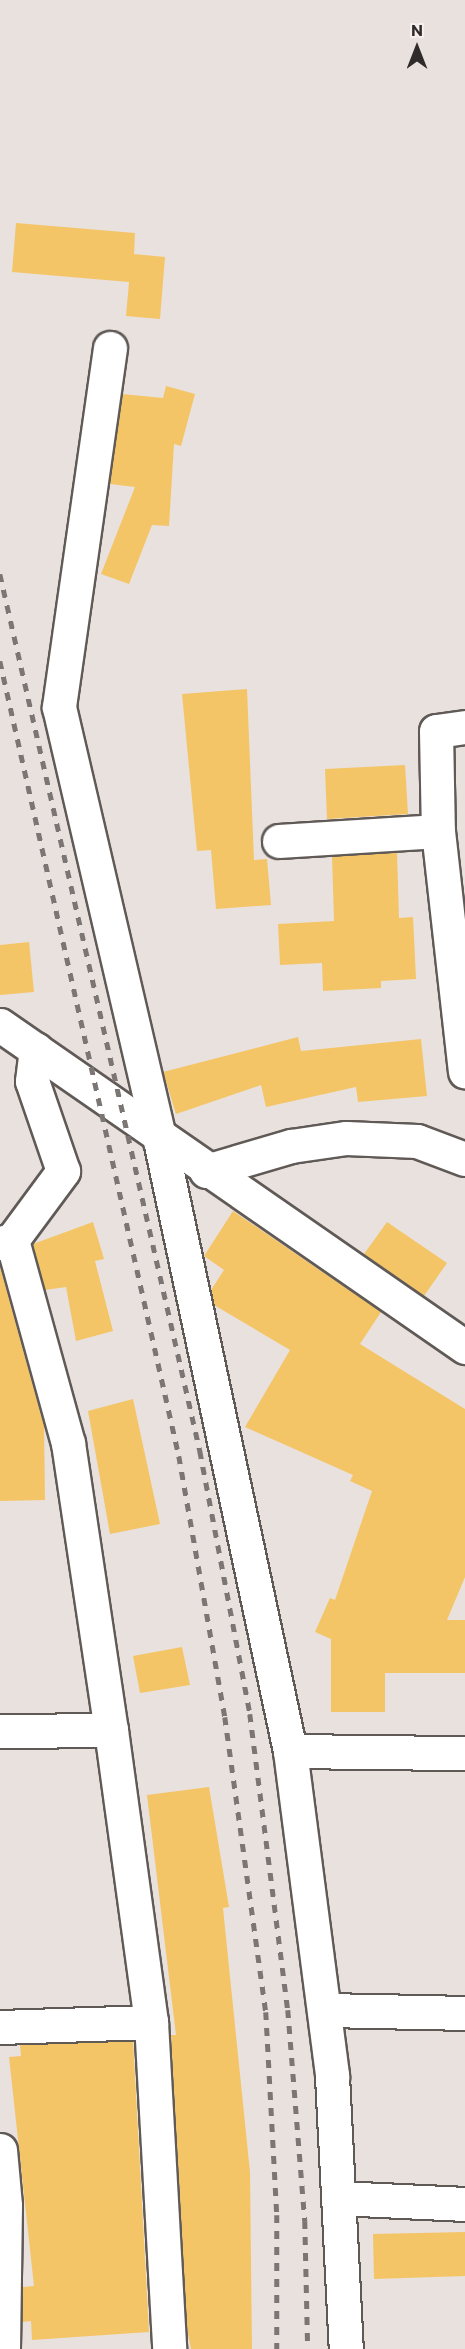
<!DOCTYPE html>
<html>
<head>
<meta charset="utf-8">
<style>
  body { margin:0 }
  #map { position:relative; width:465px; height:2349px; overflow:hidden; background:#e9e1dd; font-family:Commissioner,sans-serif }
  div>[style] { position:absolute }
  .building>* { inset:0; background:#f4c567 }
  .roads { filter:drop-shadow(2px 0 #605a57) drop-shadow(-2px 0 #605a57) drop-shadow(0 2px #605a57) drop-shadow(0 -2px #605a57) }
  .minor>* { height:33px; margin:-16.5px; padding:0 16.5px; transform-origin:16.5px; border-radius:16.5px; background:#fff }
  .rail>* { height:4.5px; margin-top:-2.25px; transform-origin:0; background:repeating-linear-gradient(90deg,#7b7573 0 8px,transparent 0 16px) }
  span { translate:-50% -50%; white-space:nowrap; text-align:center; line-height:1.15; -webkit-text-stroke:4.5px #f6efeb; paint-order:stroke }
  .north { position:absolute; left:387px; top:18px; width:60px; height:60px; -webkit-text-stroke:4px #f6efeb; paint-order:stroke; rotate:0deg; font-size:16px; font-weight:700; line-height:24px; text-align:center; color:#2e2b2a }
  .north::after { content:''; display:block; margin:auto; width:21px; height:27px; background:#2e2b2a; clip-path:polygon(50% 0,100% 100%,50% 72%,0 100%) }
</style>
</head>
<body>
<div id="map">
  <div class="building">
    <i style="clip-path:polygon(16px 223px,135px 233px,134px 254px,165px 257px,160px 319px,126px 316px,129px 282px,12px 272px)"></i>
    <i style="clip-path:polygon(166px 386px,195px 394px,181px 446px,174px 444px,169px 526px,152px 525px,129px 584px,101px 574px,135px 487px,110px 484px,122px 394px,163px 398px)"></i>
    <i style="clip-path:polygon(247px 689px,254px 860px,267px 859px,271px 905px,216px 909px,211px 850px,197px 851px,182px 694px)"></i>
    <i style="clip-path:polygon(405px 765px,408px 814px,327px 819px,325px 769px)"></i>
    <i style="clip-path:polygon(397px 852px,399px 918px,413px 917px,416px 979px,381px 981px,381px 988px,323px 991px,322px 963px,280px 965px,278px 924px,334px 921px,332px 856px)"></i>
    <i style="clip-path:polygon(29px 942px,34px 992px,0 995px,0 945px)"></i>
    <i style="clip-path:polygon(298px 1037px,301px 1051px,421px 1039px,427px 1096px,358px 1102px,356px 1087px,266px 1107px,261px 1085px,176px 1114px,163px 1072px)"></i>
    <i style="clip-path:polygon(233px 1211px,381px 1312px,360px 1344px,465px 1409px,465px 1577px,447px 1620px,465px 1620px,465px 1673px,385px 1673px,385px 1712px,331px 1712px,331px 1639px,315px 1632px,330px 1598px,335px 1600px,372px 1491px,350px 1481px,353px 1475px,245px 1427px,290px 1350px,214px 1305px,211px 1290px,224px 1270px,204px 1256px)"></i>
    <i style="clip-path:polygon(93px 1222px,104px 1259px,95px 1261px,113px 1331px,76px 1341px,66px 1287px,45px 1290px,33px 1244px)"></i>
    <i style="clip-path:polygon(387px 1222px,447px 1263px,424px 1296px,364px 1254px)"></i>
    <i style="clip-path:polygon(0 1267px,44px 1426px,45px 1500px,0 1501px)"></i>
    <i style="clip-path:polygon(133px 1399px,160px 1524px,110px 1534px,88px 1411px)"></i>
    <i style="clip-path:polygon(182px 1647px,190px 1685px,140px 1693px,133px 1656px)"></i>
    <i style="clip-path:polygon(209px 1787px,229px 1907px,223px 1908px,250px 2172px,252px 2349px,191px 2349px,187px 2329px,171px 2035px,176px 2035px,147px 1795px)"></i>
    <i style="clip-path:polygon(133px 2041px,149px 2332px,32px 2340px,31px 2321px,22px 2322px,23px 2287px,34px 2286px,9px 2057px,21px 2056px,20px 2045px)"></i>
    <i style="clip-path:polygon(465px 2232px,465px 2276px,374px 2279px,373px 2234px)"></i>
  </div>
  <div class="roads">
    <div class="minor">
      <i style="left:110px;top:348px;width:363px;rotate:98.1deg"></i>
      <i style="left:59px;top:707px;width:445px;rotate:76.9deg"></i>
      <i style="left:160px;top:1140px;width:625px;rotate:77.99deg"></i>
      <i style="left:290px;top:1751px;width:328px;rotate:82.6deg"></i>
      <i style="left:332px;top:2076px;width:273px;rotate:87.1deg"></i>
      <i style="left:465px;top:727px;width:29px;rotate:172deg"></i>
      <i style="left:436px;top:731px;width:100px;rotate:88.9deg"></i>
      <i style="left:438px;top:831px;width:242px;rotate:83.6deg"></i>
      <i style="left:279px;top:841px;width:159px;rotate:-3.6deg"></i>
      <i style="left:0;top:1025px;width:566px;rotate:34.7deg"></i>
      <i style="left:206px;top:1171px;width:89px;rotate:-16.4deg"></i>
      <i style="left:291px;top:1146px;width:56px;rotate:-8.3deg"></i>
      <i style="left:346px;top:1138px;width:71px;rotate:2.4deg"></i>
      <i style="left:417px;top:1141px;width:51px;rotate:20.6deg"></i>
      <i style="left:12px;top:1240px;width:86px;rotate:-53.5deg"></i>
      <i style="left:63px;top:1171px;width:95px;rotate:-109deg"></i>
      <i style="left:32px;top:1081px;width:32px;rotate:-83deg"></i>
      <i style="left:0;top:1243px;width:12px;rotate:-14deg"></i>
      <i style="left:12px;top:1240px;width:211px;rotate:74.6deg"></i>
      <i style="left:68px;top:1443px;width:290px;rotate:81.5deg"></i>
      <i style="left:0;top:1731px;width:111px;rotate:-0.5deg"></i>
      <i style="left:111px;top:1730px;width:295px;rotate:82.2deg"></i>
      <i style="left:290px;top:1751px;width:175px;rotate:0.7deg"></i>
      <i style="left:325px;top:2010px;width:140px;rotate:1.2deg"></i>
      <i style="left:0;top:2027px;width:151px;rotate:-1.9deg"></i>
      <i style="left:151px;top:2022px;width:327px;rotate:86.8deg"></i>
      <i style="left:0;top:2150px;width:55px;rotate:84.8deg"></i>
      <i style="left:5px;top:2205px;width:144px;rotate:90.8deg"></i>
      <i style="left:338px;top:2198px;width:127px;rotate:2.7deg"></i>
    </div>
  </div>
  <div class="rail">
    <i style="left:0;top:574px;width:900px;rotate:77.15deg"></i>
    <i style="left:200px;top:1451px;width:268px;rotate:79.2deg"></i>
    <i style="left:250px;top:1714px;width:298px;rotate:82.7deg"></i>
    <i style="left:288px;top:2010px;width:212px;rotate:85.4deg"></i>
    <i style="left:305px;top:2221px;width:128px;rotate:88.7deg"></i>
    <i style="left:0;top:661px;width:815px;rotate:77.31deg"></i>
    <i style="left:179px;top:1456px;width:265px;rotate:80deg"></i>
    <i style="left:225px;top:1717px;width:298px;rotate:82.1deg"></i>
    <i style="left:266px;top:2012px;width:203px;rotate:86.9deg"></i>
    <i style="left:277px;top:2215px;width:134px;rotate:90deg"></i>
  </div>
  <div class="north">N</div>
</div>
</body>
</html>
